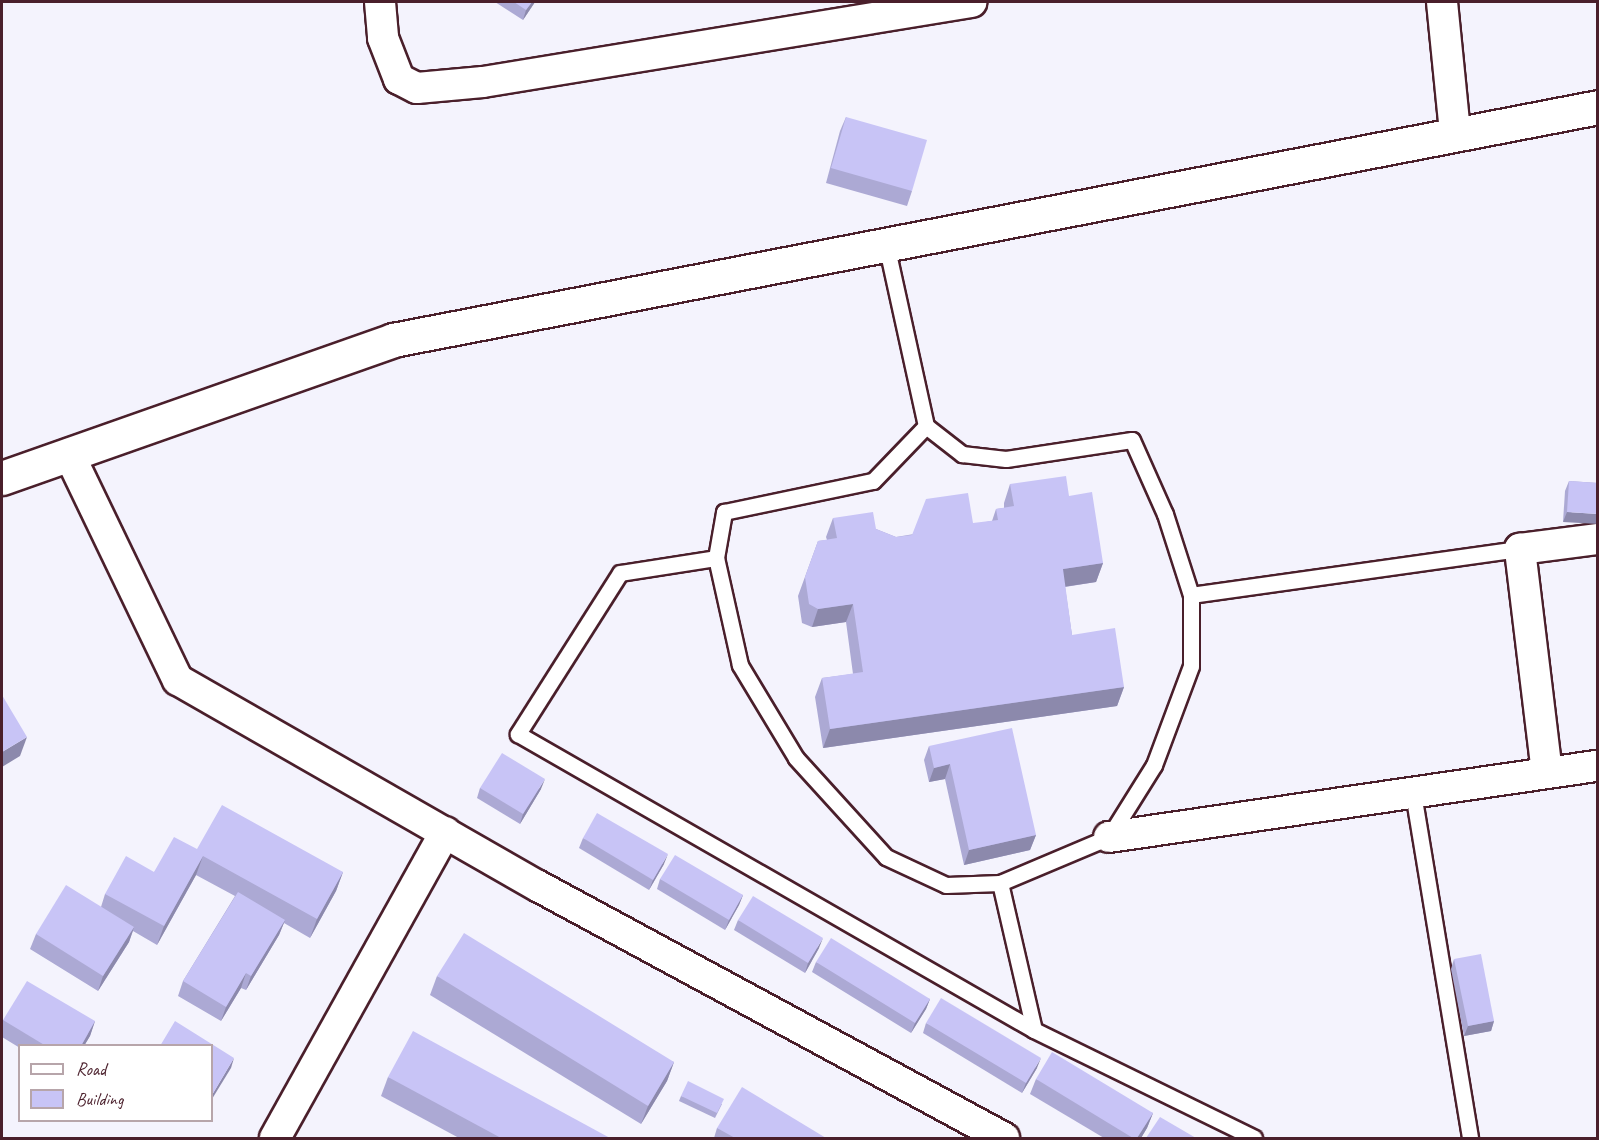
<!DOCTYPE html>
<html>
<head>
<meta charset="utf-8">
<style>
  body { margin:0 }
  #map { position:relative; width:1599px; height:1140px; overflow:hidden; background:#f4f3fd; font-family:Caveat,sans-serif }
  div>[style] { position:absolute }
  .roads { filter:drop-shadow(2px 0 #4a1f2b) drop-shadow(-2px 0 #4a1f2b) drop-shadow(0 2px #4a1f2b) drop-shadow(0 -2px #4a1f2b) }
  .lane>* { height:15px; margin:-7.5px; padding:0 7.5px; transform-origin:7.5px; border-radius:7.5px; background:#fff }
  .street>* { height:30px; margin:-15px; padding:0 15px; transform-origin:15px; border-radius:15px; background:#fff }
  .secondary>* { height:33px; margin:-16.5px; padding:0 16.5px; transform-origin:16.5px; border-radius:16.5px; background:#fff }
  .wall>* { inset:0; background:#aca9d4 }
  .shaded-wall>* { inset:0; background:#8c89ac }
  .building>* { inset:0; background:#c8c4f6 }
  span { translate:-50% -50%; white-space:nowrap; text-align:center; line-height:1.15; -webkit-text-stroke:4.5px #fff; paint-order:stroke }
  .frame { position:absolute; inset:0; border:3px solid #4a1f2b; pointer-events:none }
  .legend { position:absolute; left:18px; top:1044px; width:195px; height:78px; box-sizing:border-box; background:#fff; border:2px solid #b7a5aa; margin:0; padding:8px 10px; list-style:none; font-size:18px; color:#4a1f2b }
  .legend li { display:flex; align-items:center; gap:12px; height:30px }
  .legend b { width:30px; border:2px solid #b7a5aa }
</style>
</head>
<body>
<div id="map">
  <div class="roads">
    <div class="lane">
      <i style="left:886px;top:244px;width:186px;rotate:77.6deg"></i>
      <i style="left:926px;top:426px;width:46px;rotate:37.9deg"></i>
      <i style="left:962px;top:454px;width:44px;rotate:6.5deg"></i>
      <i style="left:1006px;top:459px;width:127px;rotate:-8.6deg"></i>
      <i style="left:1132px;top:440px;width:81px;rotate:66deg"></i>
      <i style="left:1165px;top:514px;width:85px;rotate:72.2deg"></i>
      <i style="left:1191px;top:595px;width:71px;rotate:90deg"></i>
      <i style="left:1191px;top:666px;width:106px;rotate:110.5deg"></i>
      <i style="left:1154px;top:765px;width:85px;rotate:122deg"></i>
      <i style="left:1109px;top:837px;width:118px;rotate:157.1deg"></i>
      <i style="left:1000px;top:883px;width:54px;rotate:177.9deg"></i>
      <i style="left:946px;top:885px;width:66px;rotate:-155deg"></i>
      <i style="left:886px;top:857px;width:134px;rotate:-132.3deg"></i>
      <i style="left:796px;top:758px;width:109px;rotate:-121.1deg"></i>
      <i style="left:740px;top:665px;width:110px;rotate:-102.6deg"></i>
      <i style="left:716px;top:558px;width:47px;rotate:-80.1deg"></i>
      <i style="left:724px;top:512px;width:152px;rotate:-11.8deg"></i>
      <i style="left:873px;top:481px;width:76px;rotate:-46.1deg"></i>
      <i style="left:716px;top:558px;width:97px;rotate:171.1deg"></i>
      <i style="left:620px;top:573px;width:191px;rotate:122.4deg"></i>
      <i style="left:518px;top:734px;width:595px;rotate:29.84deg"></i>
      <i style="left:1034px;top:1030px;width:151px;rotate:-103deg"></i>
      <i style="left:1191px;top:595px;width:332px;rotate:-8deg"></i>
      <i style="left:1413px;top:793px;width:350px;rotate:80.6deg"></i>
      <i style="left:1034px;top:1030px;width:245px;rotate:26.1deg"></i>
    </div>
    <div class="street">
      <i style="left:380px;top:2px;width:36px;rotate:85deg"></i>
      <i style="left:383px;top:38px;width:44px;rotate:68.7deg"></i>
      <i style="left:399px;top:79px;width:20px;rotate:27deg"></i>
      <i style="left:417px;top:88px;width:66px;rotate:-5.2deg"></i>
      <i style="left:483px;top:82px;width:495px;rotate:-9.3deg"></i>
      <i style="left:1442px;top:2px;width:131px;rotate:84.3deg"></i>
      <i style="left:69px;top:454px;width:251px;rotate:64.3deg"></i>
      <i style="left:178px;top:680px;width:415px;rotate:29.8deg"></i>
      <i style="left:538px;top:886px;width:530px;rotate:28.4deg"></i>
      <i style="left:1547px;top:773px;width:226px;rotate:-96.9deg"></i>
      <i style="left:1520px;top:549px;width:79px;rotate:-7.3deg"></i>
      <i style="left:1109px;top:837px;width:494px;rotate:-8.3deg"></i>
      <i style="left:275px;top:1138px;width:350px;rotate:-60.9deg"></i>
    </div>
    <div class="secondary">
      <i style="left:2px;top:478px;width:415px;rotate:-19.4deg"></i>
      <i style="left:393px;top:340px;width:1227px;rotate:-10.94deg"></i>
    </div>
  </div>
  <div class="wall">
    <i style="clip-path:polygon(495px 2px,535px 2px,523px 20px)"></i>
    <i style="clip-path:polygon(846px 117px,912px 191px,907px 206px,826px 183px,840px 131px)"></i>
    <i style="clip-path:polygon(1569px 481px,1598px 483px,1563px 522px,1565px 491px)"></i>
    <i style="clip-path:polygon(1010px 484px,1069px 496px,1103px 563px,1096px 582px,1065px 587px,1072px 635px,1124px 687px,1117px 706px,823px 748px,815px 697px,822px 678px,853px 674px,846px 622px,812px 627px,802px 623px,798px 596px,818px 541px,827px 540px,826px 537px,833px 518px,876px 529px,896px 537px,992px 521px,996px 509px,1004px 508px,1004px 503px)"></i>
    <i style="clip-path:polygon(929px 746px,1036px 835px,1030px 850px,964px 865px,945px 779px,929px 782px,924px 760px)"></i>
    <i style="clip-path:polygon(480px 788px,541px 789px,520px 824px,477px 798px)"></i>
    <i style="clip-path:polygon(583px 838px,664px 864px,649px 890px,579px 848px)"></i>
    <i style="clip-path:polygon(197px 849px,343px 872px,336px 891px,310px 938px,284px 923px,279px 935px,246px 990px,241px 988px,221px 1021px,178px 996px,183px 981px,235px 896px,196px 875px,157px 945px,133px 931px,129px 942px,98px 991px,30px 949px,36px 934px,101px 907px,105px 894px,154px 872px)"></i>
    <i style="clip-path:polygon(660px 879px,743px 895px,739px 905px,725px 930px,657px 889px)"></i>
    <i style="clip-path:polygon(738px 920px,819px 948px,805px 973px,734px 930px)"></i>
    <i style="clip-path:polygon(1454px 959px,1494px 1021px,1491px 1031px,1464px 1036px,1451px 969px)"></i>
    <i style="clip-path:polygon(816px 962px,930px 999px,926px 1009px,911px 1033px,812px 972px)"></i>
    <i style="clip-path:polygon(437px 976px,674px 1062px,667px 1081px,641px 1124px,430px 995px)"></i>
    <i style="clip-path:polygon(3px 1020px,95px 1021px,90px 1036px,84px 1046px,20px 1046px,20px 1048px,2px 1037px,2px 1025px)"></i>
    <i style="clip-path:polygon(926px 1023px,1037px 1068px,1022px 1093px,923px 1033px)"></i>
    <i style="clip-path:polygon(388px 1077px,610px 1138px,459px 1138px,381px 1096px)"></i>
    <i style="clip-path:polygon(1036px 1079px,1153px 1113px,1147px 1128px,1141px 1138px,1104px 1138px,1030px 1094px)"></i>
    <i style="clip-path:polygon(681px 1096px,722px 1104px,715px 1118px,679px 1101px)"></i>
    <i style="clip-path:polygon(717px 1128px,826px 1138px,714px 1138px)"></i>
  </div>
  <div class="shaded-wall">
    <i style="clip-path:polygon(532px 2px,535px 2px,523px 20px,526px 10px)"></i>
    <i style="clip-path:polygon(1567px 512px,1598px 514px,1598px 524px,1563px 522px)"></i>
    <i style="clip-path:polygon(1103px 563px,1096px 582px,1056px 588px,1063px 569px)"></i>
    <i style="clip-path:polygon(853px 604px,846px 622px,812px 627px,818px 609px)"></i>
    <i style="clip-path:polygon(1124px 687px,1117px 706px,823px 748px,830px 729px)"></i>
    <i style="clip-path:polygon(27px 737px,20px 756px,2px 767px,2px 752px)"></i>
    <i style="clip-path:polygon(950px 764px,945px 779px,929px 782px,934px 768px)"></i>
    <i style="clip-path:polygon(545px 779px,541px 789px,520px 824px,523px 814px)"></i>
    <i style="clip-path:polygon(1036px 835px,1030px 850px,964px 865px,969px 850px)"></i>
    <i style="clip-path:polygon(668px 854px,664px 864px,649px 890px,653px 880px)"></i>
    <i style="clip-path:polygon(203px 856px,196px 875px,157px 945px,164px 926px)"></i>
    <i style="clip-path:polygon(343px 872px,336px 891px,310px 938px,317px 919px)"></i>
    <i style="clip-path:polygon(743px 895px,739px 905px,725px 930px,729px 920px)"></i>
    <i style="clip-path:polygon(285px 920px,279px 935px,246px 990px,251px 976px)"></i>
    <i style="clip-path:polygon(134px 927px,129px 942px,98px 991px,103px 976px)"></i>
    <i style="clip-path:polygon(823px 938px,819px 948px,805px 973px,808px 963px)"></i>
    <i style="clip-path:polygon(246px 973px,241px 988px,221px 1021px,226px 1007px)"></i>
    <i style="clip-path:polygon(930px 999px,926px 1009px,911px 1033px,915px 1023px)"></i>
    <i style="clip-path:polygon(95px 1021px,90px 1036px,84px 1046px,81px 1046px)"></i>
    <i style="clip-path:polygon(1494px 1021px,1491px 1031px,1464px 1036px,1468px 1026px)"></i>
    <i style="clip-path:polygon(234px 1058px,231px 1068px,212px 1099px,212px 1095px)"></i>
    <i style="clip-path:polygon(1041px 1058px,1037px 1068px,1022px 1093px,1026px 1083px)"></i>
    <i style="clip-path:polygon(674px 1062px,667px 1081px,641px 1124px,648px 1106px)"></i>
    <i style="clip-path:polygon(1153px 1113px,1147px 1128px,1141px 1138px,1137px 1138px)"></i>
  </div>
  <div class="building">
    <i style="clip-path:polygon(514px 2px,532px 2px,526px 10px)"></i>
    <i style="clip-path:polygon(846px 117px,927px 140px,912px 191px,831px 168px)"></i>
    <i style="clip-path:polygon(1066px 476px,1069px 496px,1092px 492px,1103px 563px,1063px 569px,1072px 635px,1115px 628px,1124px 687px,830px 729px,822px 678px,863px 672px,853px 604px,818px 609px,809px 604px,805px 577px,818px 541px,837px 538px,833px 518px,873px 512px,876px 529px,896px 537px,912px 535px,926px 499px,968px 493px,973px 523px,998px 520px,996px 509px,1014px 506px,1010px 484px)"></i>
    <i style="clip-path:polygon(1569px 481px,1598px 483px,1598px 514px,1567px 512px)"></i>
    <i style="clip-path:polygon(2px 695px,27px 737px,2px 752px)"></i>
    <i style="clip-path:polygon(1012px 728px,1036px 835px,969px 850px,950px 764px,934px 768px,929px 746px)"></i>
    <i style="clip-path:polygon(502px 753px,545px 779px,523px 814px,480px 788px)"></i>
    <i style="clip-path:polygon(222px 805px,343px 872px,317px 919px,203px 856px,164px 926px,105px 894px,126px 856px,154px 872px,174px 837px,197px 849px)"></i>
    <i style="clip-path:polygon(597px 813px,668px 854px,653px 880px,583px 838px)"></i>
    <i style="clip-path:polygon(675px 855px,743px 895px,729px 920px,660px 879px)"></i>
    <i style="clip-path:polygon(66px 885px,134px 927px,103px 976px,36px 934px)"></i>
    <i style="clip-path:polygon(238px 892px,285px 920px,251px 976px,246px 973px,226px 1007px,183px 981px)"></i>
    <i style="clip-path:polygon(753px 896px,823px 938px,808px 963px,738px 920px)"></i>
    <i style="clip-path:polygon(464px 933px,674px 1062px,648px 1106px,437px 976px)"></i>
    <i style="clip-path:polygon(831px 938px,930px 999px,915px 1023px,816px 962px)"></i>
    <i style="clip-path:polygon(1481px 954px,1494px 1021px,1468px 1026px,1454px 959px)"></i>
    <i style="clip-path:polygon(27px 981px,95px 1021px,81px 1046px,46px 1046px,3px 1020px)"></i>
    <i style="clip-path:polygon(941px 998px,1041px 1058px,1026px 1083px,926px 1023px)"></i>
    <i style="clip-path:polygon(175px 1021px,234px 1058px,212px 1095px,212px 1046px,160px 1046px)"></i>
    <i style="clip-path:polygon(413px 1031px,610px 1138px,501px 1138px,388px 1077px)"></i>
    <i style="clip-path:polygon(1052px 1052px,1153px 1113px,1137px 1138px,1133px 1138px,1036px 1079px)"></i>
    <i style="clip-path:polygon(688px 1081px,724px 1099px,717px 1113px,681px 1096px)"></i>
    <i style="clip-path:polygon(742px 1087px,826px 1138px,735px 1138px,717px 1128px)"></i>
    <i style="clip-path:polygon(1160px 1117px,1196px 1138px,1146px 1138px)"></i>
  </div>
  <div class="frame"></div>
  <ul class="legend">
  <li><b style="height:8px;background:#fff"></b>Road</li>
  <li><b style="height:16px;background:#c8c4f6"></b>Building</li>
  </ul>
</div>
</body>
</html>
